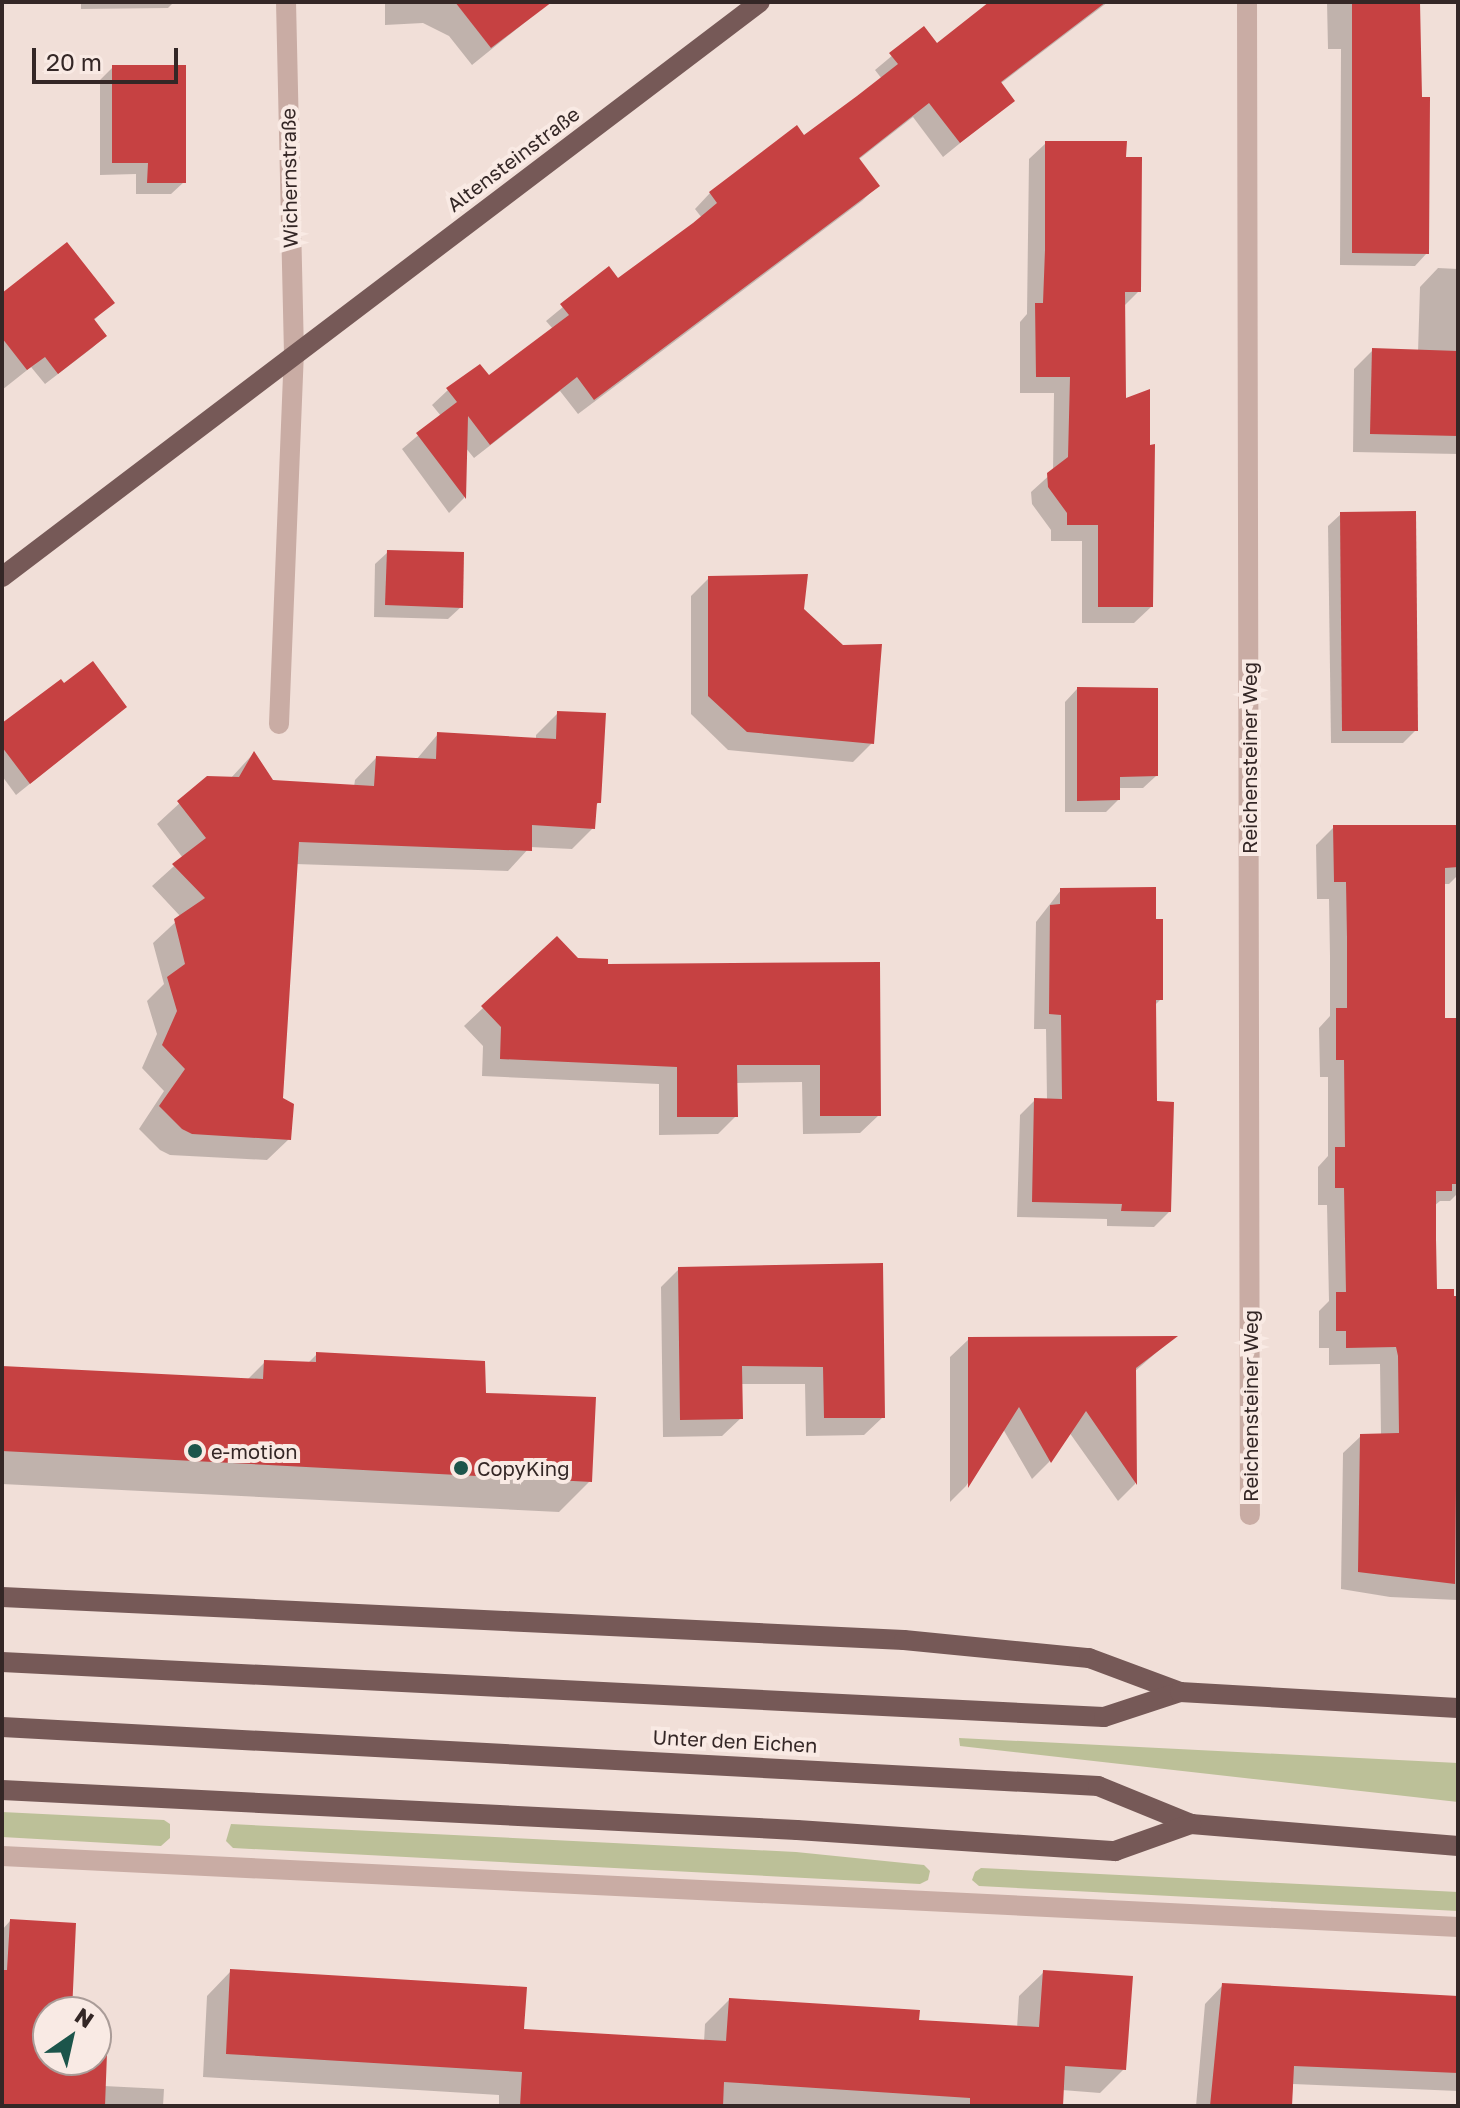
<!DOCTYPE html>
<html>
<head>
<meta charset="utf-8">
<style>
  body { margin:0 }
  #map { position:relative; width:1460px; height:2108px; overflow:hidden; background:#f1dfd8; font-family:"Golos Text",sans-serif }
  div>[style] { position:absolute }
  .green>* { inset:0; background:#bcc098 }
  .shadow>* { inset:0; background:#0003 }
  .building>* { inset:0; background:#c64142 }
  .minor>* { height:20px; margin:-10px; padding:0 10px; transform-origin:10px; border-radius:10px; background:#c9aca4 }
  .major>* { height:20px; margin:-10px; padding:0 10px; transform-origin:10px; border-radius:10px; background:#765957 }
  .dots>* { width:22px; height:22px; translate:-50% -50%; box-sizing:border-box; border:4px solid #f9eae4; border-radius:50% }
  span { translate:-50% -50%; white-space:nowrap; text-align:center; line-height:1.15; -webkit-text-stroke:8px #f9eae4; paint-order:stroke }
  .street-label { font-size:20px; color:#342726 }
  .poi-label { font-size:20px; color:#342726 }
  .left { translate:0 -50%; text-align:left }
  .frame { position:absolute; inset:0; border:4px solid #342726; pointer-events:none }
  .north { position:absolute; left:32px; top:1996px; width:80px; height:80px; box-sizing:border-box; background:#f9eae4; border:2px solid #aa9c98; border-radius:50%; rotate:34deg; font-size:22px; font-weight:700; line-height:32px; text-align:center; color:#342726 }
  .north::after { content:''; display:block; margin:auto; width:28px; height:36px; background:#1c554b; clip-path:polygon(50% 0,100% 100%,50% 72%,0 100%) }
  .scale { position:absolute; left:32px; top:48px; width:146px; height:36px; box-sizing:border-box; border:4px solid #342726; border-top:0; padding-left:10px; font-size:24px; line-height:28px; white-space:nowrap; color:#342726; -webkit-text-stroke:6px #f9eae4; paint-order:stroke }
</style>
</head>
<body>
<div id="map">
  <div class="green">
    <i style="clip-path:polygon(959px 1738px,1458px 1763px,1458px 1802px,960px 1746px)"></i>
    <i style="clip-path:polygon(2px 1812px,164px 1820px,170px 1824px,170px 1838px,161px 1846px,2px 1837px)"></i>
    <i style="clip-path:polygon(231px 1824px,796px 1852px,924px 1865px,930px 1871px,928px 1880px,920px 1884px,233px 1848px,226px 1841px)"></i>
    <i style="clip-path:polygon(981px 1868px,1458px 1892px,1458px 1911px,979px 1886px,972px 1880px,975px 1872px)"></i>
  </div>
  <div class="shadow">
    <i style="clip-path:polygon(81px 2px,174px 2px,168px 8px,81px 9px)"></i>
    <i style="clip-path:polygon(385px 2px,550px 2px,472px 65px,449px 36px,423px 23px,385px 25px)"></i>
    <i style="clip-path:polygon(993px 2px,1108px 2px,1000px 84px,1012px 101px,943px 157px,913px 117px,858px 160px,877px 186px,862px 201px,578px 414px,560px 391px,474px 458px,465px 447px,464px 498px,449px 513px,402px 449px,441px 416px,432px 405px,448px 390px,489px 378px,553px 329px,546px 321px,609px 269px,618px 281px,702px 218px,695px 209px,710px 193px,804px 138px,882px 79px,875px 70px,924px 29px,936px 46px)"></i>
    <i style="clip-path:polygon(1327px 2px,1418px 2px,1427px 253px,1415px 266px,1340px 265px,1341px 49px,1328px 49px)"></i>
    <i style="clip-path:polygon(113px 67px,184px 182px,171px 194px,136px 194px,136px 174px,100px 175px,100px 80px)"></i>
    <i style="clip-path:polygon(1046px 143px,1124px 159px,1139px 291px,1123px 307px,1124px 401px,1151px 607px,1134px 623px,1082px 623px,1082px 541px,1051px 541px,1051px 530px,1032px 504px,1031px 492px,1053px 472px,1054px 393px,1020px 393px,1020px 322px,1027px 314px,1029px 159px)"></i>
    <i style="clip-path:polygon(1438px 268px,1458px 269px,1458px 454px,1353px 452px,1354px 369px,1373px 350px,1418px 352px,1420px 287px)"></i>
    <i style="clip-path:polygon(2px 295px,112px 303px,93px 321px,105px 336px,92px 348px,45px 384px,31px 367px,2px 390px)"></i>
    <i style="clip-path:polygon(1341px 514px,1416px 730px,1403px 743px,1331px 743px,1328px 526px)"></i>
    <i style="clip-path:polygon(388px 552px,461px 607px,448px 619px,374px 617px,375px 564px)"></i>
    <i style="clip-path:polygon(709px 578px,802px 609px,872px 743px,853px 762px,728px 750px,691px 714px,691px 596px)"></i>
    <i style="clip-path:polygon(1077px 689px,1156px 776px,1143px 788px,1118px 788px,1118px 800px,1106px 812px,1065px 812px,1065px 702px)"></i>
    <i style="clip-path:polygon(125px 707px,16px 795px,2px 776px,2px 725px)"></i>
    <i style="clip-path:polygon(558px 713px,599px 802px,594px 807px,593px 828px,572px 849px,530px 847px,508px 871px,295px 864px,281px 1099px,289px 1139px,267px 1160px,170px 1155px,160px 1150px,139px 1129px,164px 1091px,142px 1068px,157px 1034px,147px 1001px,164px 984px,153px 943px,181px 917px,152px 886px,183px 858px,157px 824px,207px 778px,230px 779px,253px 754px,272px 782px,354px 787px,355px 780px,376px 758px,416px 760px,438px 734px,536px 740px,536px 735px)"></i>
    <i style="clip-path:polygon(1334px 827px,1458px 827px,1458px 875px,1449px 884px,1443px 884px,1443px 1020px,1458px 1020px,1458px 1193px,1450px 1201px,1440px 1201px,1434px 1206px,1435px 1291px,1458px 1298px,1458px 1600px,1390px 1597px,1341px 1589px,1343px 1453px,1361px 1436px,1381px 1435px,1380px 1364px,1329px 1365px,1329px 1348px,1319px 1348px,1319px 1311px,1329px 1301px,1327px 1205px,1318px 1205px,1318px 1167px,1328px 1156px,1328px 1077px,1320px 1077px,1319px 1028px,1330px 1016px,1330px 957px,1329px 899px,1317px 899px,1316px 845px)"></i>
    <i style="clip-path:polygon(1061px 890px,1154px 921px,1161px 999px,1154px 1006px,1155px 1103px,1170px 1211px,1154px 1227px,1107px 1226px,1107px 1219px,1017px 1217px,1020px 1115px,1035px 1100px,1047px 1100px,1046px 1029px,1034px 1029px,1036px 922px)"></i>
    <i style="clip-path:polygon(557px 938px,577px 960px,606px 966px,878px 964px,879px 1115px,860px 1133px,803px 1134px,802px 1082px,736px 1083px,736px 1116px,718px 1134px,659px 1135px,659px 1084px,482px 1076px,483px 1046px,464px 1026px)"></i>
    <i style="clip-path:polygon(881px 1265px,883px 1417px,864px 1435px,806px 1436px,805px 1384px,740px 1384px,741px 1418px,722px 1436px,663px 1437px,661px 1287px,679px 1269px)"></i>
    <i style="clip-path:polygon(1173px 1338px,1134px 1372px,1135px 1484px,1118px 1501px,1069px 1432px,1049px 1462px,1032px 1479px,1003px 1429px,966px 1486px,950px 1502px,950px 1357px,969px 1339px)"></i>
    <i style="clip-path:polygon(317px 1354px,484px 1395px,590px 1481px,559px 1512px,2px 1484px,2px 1369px,247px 1380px,265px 1362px,307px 1364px)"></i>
    <i style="clip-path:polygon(10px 1921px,70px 2012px,48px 2012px,48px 2060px,96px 2060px,96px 2028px,104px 2086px,164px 2089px,163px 2106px,2px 2106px,2px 1930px)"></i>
    <i style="clip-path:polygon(231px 1971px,522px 2031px,704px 2042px,705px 2024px,729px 2000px,917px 2022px,1017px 2028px,1019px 1996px,1044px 1972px,1124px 2069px,1100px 2093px,1062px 2090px,1061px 2106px,499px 2106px,499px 2095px,203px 2077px,207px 1996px)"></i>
    <i style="clip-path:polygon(1223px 1985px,1458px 1998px,1458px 2091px,1293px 2084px,1291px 2106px,1196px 2106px,1205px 2004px)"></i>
  </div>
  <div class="building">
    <i style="clip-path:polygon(455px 2px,552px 2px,491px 48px)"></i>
    <i style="clip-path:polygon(989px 2px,1106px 2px,1001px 82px,1015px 101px,960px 143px,929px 103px,859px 158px,880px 186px,594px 400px,577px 377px,490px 445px,468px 416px,466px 499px,416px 433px,457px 402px,446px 388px,480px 364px,489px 375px,569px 315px,560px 304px,609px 266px,618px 278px,693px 223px,717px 203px,709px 192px,797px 125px,804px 135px,857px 96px,898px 64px,889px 53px,924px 26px,937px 43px)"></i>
    <i style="clip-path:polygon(1352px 2px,1420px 2px,1422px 97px,1430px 97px,1429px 254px,1352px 253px)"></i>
    <i style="clip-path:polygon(112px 65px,186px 65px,186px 183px,147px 183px,148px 163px,112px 163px)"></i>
    <i style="clip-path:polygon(1045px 141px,1127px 141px,1126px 157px,1142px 157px,1141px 292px,1125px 292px,1126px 398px,1150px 389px,1150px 445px,1155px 444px,1153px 607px,1098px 607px,1098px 525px,1067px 525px,1067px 513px,1048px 487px,1047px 473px,1068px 457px,1070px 377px,1036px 377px,1035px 303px,1043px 303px,1045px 250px)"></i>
    <i style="clip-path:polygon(67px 242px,115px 303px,94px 319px,107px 336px,58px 374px,45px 357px,27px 370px,2px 338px,2px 293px)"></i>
    <i style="clip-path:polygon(1372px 348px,1458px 351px,1458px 436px,1370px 434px)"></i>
    <i style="clip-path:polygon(1416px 511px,1418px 731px,1342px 731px,1340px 512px)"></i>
    <i style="clip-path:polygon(387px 550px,464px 552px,463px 608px,385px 605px)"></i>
    <i style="clip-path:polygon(808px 574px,804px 609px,843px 645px,882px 644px,874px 744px,747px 732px,708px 696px,708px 576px)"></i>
    <i style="clip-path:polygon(93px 661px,127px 707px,30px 784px,2px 747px,2px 723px,61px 679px,64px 683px)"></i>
    <i style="clip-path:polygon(1077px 687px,1158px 688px,1158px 776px,1120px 777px,1120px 800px,1077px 801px)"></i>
    <i style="clip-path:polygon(557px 711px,606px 713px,601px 803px,597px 803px,595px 829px,532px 825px,532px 851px,299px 842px,283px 1098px,294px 1104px,291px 1140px,192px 1134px,182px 1129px,159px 1106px,185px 1069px,162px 1045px,177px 1011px,167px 977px,185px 964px,174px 919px,205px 898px,172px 864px,206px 838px,177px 801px,207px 776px,239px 777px,254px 751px,273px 780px,374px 786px,376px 756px,436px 759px,437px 732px,556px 739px)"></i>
    <i style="clip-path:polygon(1333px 825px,1458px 825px,1458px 867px,1445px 868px,1445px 1018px,1458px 1018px,1458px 1184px,1452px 1184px,1452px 1191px,1436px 1191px,1436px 1239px,1437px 1289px,1454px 1289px,1454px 1296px,1458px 1296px,1455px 1584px,1358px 1572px,1360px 1434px,1399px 1433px,1398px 1356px,1396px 1347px,1346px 1348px,1346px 1331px,1336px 1331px,1336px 1292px,1346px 1292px,1344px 1188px,1335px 1188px,1335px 1147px,1345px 1147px,1344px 1060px,1336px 1060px,1336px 1008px,1347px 1008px,1347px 938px,1346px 882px,1334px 882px)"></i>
    <i style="clip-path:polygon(1156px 887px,1156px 919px,1163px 919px,1163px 1000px,1156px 1000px,1157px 1101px,1174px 1102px,1171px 1212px,1121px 1211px,1122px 1204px,1032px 1202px,1034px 1098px,1062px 1099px,1061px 1015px,1049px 1014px,1050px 905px,1060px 904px,1060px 888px)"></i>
    <i style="clip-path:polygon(557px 936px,578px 958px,608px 959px,608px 964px,880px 962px,881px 1116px,820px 1116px,820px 1065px,737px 1065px,738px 1117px,677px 1117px,677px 1067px,500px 1059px,501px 1027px,481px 1006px)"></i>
    <i style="clip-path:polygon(883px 1263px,885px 1418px,824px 1418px,823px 1367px,742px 1366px,743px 1419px,680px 1420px,678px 1267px)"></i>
    <i style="clip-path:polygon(1178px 1336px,1136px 1368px,1137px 1485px,1086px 1411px,1051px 1463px,1019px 1407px,968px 1488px,968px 1337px)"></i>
    <i style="clip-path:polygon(316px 1352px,485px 1361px,486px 1393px,596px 1397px,592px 1482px,2px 1451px,2px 1366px,263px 1379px,264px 1360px,316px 1362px)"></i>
    <i style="clip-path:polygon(10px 1919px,76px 1923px,72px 2012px,48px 2012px,48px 2060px,96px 2060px,96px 2026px,108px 2027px,105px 2106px,2px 2106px,2px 1970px,7px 1970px)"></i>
    <i style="clip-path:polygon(230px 1969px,527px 1987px,524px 2029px,726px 2041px,729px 1998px,920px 2010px,919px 2020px,1039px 2027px,1043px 1970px,1133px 1976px,1126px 2070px,1065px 2066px,1063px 2106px,970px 2106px,970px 2098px,724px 2082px,723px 2106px,520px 2106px,522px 2072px,226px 2054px)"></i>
    <i style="clip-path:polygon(1222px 1983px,1458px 1996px,1458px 2073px,1294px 2066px,1292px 2106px,1210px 2106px)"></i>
  </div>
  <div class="minor">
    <i style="left:1247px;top:2px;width:1513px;rotate:89.89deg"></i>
    <i style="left:279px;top:724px;width:370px;rotate:-87.7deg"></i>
    <i style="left:294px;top:354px;width:352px;rotate:-91.3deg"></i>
    <i style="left:2px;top:1856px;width:1458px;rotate:2.79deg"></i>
  </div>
  <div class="major">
    <i style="left:2px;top:577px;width:951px;rotate:-37.18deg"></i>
    <i style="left:2px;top:1597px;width:903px;rotate:2.73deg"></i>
    <i style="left:904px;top:1640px;width:186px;rotate:5.6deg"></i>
    <i style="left:1089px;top:1658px;width:97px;rotate:20.5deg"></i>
    <i style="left:2px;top:1662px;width:1103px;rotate:2.86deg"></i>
    <i style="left:1104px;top:1717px;width:80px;rotate:-18.2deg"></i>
    <i style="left:1180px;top:1692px;width:278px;rotate:3.3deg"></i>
    <i style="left:2px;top:1727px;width:1098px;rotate:3.08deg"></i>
    <i style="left:1098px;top:1786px;width:100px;rotate:22.2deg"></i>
    <i style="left:1191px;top:1824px;width:268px;rotate:4.7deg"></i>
    <i style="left:2px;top:1790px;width:796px;rotate:2.88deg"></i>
    <i style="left:797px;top:1830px;width:319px;rotate:3.8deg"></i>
    <i style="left:1115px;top:1851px;width:81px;rotate:-19.6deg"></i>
  </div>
  <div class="dots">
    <i style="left:195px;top:1451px;background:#1c554b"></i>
    <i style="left:461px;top:1468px;background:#1c554b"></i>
  </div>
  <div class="street-label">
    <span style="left:513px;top:159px;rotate:-37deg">Altensteinstraße</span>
    <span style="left:289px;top:178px;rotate:-91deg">Wichernstraße</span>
    <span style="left:1249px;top:758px;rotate:-90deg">Reichensteiner Weg</span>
    <span style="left:1250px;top:1406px;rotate:-90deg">Reichensteiner Weg</span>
    <span style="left:735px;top:1741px;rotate:3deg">Unter den Eichen</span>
  </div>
  <div class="poi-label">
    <span class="left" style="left:211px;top:1451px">e-motion</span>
    <span class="left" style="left:477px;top:1468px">CopyKing</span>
  </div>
  <div class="frame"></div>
  <div class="north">N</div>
  <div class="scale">20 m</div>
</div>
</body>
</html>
